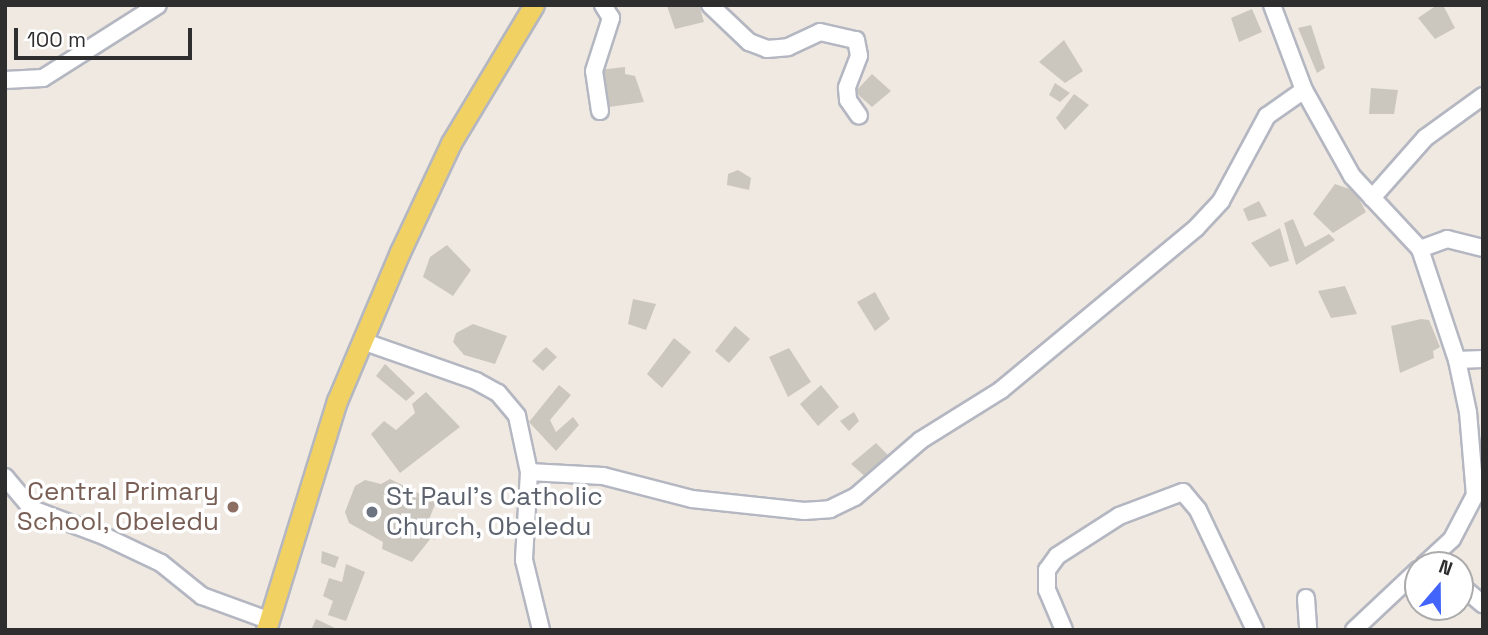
<!DOCTYPE html>
<html>
<head>
<meta charset="utf-8">
<style>
  body { margin:0 }
  #map { position:relative; width:1488px; height:635px; overflow:hidden; background:#efe9e1; font-family:"Space Grotesk",sans-serif }
  div>[style] { position:absolute }
  .building>* { inset:0; background:#cbc7bf }
  .roads { filter:drop-shadow(2px 0 #b4b7c1) drop-shadow(-2px 0 #b4b7c1) drop-shadow(0 2px #b4b7c1) drop-shadow(0 -2px #b4b7c1) }
  .minor>* { height:16px; margin:-8px; padding:0 8px; transform-origin:8px; border-radius:8px; background:#fff }
  .major>* { height:19px; margin:-9.5px; padding:0 9.5px; transform-origin:9.5px; border-radius:9.5px; background:#f2d163 }
  .dots>* { width:19px; height:19px; translate:-50% -50%; box-sizing:border-box; border:4px solid #fff; border-radius:50% }
  span { translate:-50% -50%; white-space:nowrap; text-align:center; line-height:1.15; -webkit-text-stroke:7px #fff; paint-order:stroke }
  .education-label { font-size:26px; color:#785e54 }
  .right { translate:-100% -50%; text-align:right }
  .worship-label { font-size:26px; color:#5b616d }
  .left { translate:0 -50%; text-align:left }
  .frame { position:absolute; inset:0; border:7px solid #2e2e2e; pointer-events:none }
  .north { position:absolute; left:1404px; top:551px; width:70px; height:70px; box-sizing:border-box; background:#fff; border:2px solid #ababab; border-radius:50%; rotate:20deg; font-size:19px; font-weight:700; line-height:28px; text-align:center; color:#2e2e2e }
  .north::after { content:''; display:block; margin:auto; width:24px; height:32px; background:#4264fb; clip-path:polygon(50% 0,100% 100%,50% 72%,0 100%) }
  .scale { position:absolute; left:14px; top:28px; width:178px; height:32px; box-sizing:border-box; border:4px solid #2e2e2e; border-top:0; padding-left:9px; font-size:21px; line-height:24px; white-space:nowrap; color:#2e2e2e; -webkit-text-stroke:5px #fff; paint-order:stroke }
</style>
</head>
<body>
<div id="map">
  <div class="building">
    <i style="clip-path:polygon(699px 5px,704px 22px,675px 29px,667px 6px)"></i>
    <i style="clip-path:polygon(1437px 5px,1443px 5px,1455px 28px,1435px 39px,1418px 18px)"></i>
    <i style="clip-path:polygon(1252px 9px,1262px 32px,1239px 42px,1231px 18px)"></i>
    <i style="clip-path:polygon(1311px 25px,1325px 68px,1317px 73px,1298px 28px)"></i>
    <i style="clip-path:polygon(1064px 40px,1083px 71px,1065px 83px,1039px 62px)"></i>
    <i style="clip-path:polygon(625px 67px,625px 74px,635px 76px,644px 102px,602px 108px,598px 70px)"></i>
    <i style="clip-path:polygon(872px 74px,891px 91px,872px 107px,855px 92px)"></i>
    <i style="clip-path:polygon(1055px 83px,1070px 93px,1060px 102px,1049px 95px)"></i>
    <i style="clip-path:polygon(1371px 88px,1398px 90px,1394px 114px,1369px 114px)"></i>
    <i style="clip-path:polygon(1074px 94px,1089px 105px,1065px 130px,1056px 118px)"></i>
    <i style="clip-path:polygon(738px 170px,751px 178px,749px 190px,727px 185px,728px 174px)"></i>
    <i style="clip-path:polygon(1335px 184px,1355px 191px,1366px 212px,1333px 233px,1313px 214px)"></i>
    <i style="clip-path:polygon(1259px 201px,1267px 216px,1248px 221px,1243px 209px)"></i>
    <i style="clip-path:polygon(1293px 219px,1305px 247px,1329px 234px,1335px 240px,1296px 265px,1284px 223px)"></i>
    <i style="clip-path:polygon(1280px 228px,1289px 261px,1270px 267px,1251px 243px)"></i>
    <i style="clip-path:polygon(447px 245px,471px 270px,453px 296px,423px 277px,430px 257px)"></i>
    <i style="clip-path:polygon(1345px 286px,1357px 314px,1331px 318px,1318px 291px)"></i>
    <i style="clip-path:polygon(875px 292px,890px 319px,875px 331px,857px 302px)"></i>
    <i style="clip-path:polygon(633px 299px,656px 304px,646px 330px,628px 324px)"></i>
    <i style="clip-path:polygon(1421px 319px,1429px 320px,1440px 347px,1433px 351px,1434px 358px,1400px 373px,1391px 326px)"></i>
    <i style="clip-path:polygon(473px 324px,507px 336px,495px 364px,464px 355px,453px 342px,456px 333px)"></i>
    <i style="clip-path:polygon(735px 326px,750px 339px,729px 363px,715px 351px)"></i>
    <i style="clip-path:polygon(674px 338px,691px 352px,662px 388px,647px 374px)"></i>
    <i style="clip-path:polygon(546px 347px,557px 357px,543px 371px,532px 361px)"></i>
    <i style="clip-path:polygon(789px 348px,811px 382px,788px 397px,769px 357px)"></i>
    <i style="clip-path:polygon(385px 364px,415px 393px,406px 401px,376px 376px)"></i>
    <i style="clip-path:polygon(559px 385px,571px 395px,550px 420px,556px 432px,573px 417px,579px 425px,556px 451px,529px 422px)"></i>
    <i style="clip-path:polygon(821px 385px,839px 407px,818px 426px,800px 404px)"></i>
    <i style="clip-path:polygon(426px 392px,460px 427px,400px 473px,371px 434px,384px 421px,396px 430px,415px 413px,412px 404px)"></i>
    <i style="clip-path:polygon(854px 412px,859px 421px,849px 431px,840px 421px)"></i>
    <i style="clip-path:polygon(876px 443px,891px 458px,868px 479px,851px 464px)"></i>
    <i style="clip-path:polygon(390px 479px,436px 502px,428px 522px,440px 528px,435px 540px,431px 538px,412px 562px,382px 549px,383px 542px,349px 523px,345px 512px,355px 486px,365px 480px,381px 484px)"></i>
    <i style="clip-path:polygon(322px 551px,339px 557px,335px 568px,321px 563px)"></i>
    <i style="clip-path:polygon(346px 564px,365px 572px,346px 621px,328px 615px,333px 601px,323px 596px,329px 578px,342px 582px)"></i>
    <i style="clip-path:polygon(316px 619px,339px 630px,311px 630px)"></i>
  </div>
  <div class="roads">
    <div class="minor">
      <i style="left:710px;top:5px;width:54px;rotate:43.5deg"></i>
      <i style="left:749px;top:42px;width:19px;rotate:21deg"></i>
      <i style="left:767px;top:49px;width:21px;rotate:-5deg"></i>
      <i style="left:788px;top:47px;width:35px;rotate:-25deg"></i>
      <i style="left:820px;top:32px;width:37px;rotate:13deg"></i>
      <i style="left:856px;top:40px;width:16px;rotate:79deg"></i>
      <i style="left:859px;top:56px;width:34px;rotate:111deg"></i>
      <i style="left:847px;top:88px;width:12px;rotate:85deg"></i>
      <i style="left:848px;top:100px;width:19px;rotate:55deg"></i>
      <i style="left:1272px;top:5px;width:91px;rotate:69.4deg"></i>
      <i style="left:1304px;top:90px;width:98px;rotate:60.8deg"></i>
      <i style="left:1352px;top:176px;width:100px;rotate:47deg"></i>
      <i style="left:1420px;top:249px;width:117px;rotate:71.6deg"></i>
      <i style="left:1457px;top:360px;width:53px;rotate:78.1deg"></i>
      <i style="left:1468px;top:412px;width:83px;rotate:85.2deg"></i>
      <i style="left:1475px;top:495px;width:50px;rotate:117.6deg"></i>
      <i style="left:1452px;top:539px;width:38px;rotate:137deg"></i>
      <i style="left:5px;top:80px;width:38px;rotate:-3deg"></i>
      <i style="left:43px;top:78px;width:136px;rotate:-32.4deg"></i>
      <i style="left:600px;top:111px;width:40px;rotate:-98.5deg"></i>
      <i style="left:594px;top:71px;width:56px;rotate:-72.2deg"></i>
      <i style="left:611px;top:18px;width:15px;rotate:-122deg"></i>
      <i style="left:1372px;top:198px;width:80px;rotate:-48.5deg"></i>
      <i style="left:1425px;top:138px;width:72px;rotate:-35.9deg"></i>
      <i style="left:1420px;top:249px;width:29px;rotate:-20deg"></i>
      <i style="left:1447px;top:239px;width:37px;rotate:14deg"></i>
      <i style="left:362px;top:341px;width:121px;rotate:19.3deg"></i>
      <i style="left:476px;top:381px;width:25px;rotate:29deg"></i>
      <i style="left:498px;top:393px;width:30px;rotate:50deg"></i>
      <i style="left:517px;top:416px;width:57px;rotate:77.9deg"></i>
      <i style="left:529px;top:472px;width:88px;rotate:93.3deg"></i>
      <i style="left:524px;top:560px;width:72px;rotate:76.3deg"></i>
      <i style="left:1457px;top:360px;width:26px;rotate:-2deg"></i>
      <i style="left:529px;top:472px;width:74px;rotate:3.1deg"></i>
      <i style="left:603px;top:476px;width:92px;rotate:14.5deg"></i>
      <i style="left:692px;top:499px;width:113px;rotate:6.1deg"></i>
      <i style="left:804px;top:511px;width:26px;rotate:-4deg"></i>
      <i style="left:830px;top:509px;width:28px;rotate:-26deg"></i>
      <i style="left:855px;top:497px;width:87px;rotate:-40.8deg"></i>
      <i style="left:921px;top:440px;width:94px;rotate:-32deg"></i>
      <i style="left:1001px;top:390px;width:254px;rotate:-39.7deg"></i>
      <i style="left:1196px;top:228px;width:37px;rotate:-47deg"></i>
      <i style="left:1221px;top:201px;width:97px;rotate:-61.6deg"></i>
      <i style="left:1267px;top:116px;width:45px;rotate:-35.1deg"></i>
      <i style="left:5px;top:477px;width:42px;rotate:49.8deg"></i>
      <i style="left:32px;top:509px;width:77px;rotate:20.6deg"></i>
      <i style="left:104px;top:536px;width:63px;rotate:25.3deg"></i>
      <i style="left:161px;top:563px;width:53px;rotate:38.8deg"></i>
      <i style="left:202px;top:596px;width:70px;rotate:20deg"></i>
      <i style="left:1460px;top:585px;width:30px;rotate:40deg"></i>
      <i style="left:1306px;top:598px;width:32px;rotate:86deg"></i>
      <i style="left:1064px;top:630px;width:43px;rotate:-113deg"></i>
      <i style="left:1047px;top:590px;width:20px;rotate:-90deg"></i>
      <i style="left:1047px;top:570px;width:17px;rotate:-54deg"></i>
      <i style="left:1057px;top:556px;width:74px;rotate:-32.8deg"></i>
      <i style="left:1119px;top:516px;width:68px;rotate:-20.6deg"></i>
      <i style="left:1183px;top:492px;width:23px;rotate:50deg"></i>
      <i style="left:1198px;top:510px;width:133px;rotate:64.6deg"></i>
      <i style="left:1354px;top:630px;width:88px;rotate:-43.2deg"></i>
    </div>
    <div class="major">
      <i style="left:266px;top:630px;width:240px;rotate:-72.8deg"></i>
      <i style="left:337px;top:401px;width:162px;rotate:-67.1deg"></i>
      <i style="left:400px;top:252px;width:120px;rotate:-64.9deg"></i>
      <i style="left:451px;top:143px;width:161px;rotate:-59deg"></i>
    </div>
  </div>
  <div class="dots">
    <i style="left:233px;top:507px;background:#8d6e63"></i>
    <i style="left:372px;top:512px;background:#6b7280"></i>
  </div>
  <div class="education-label">
    <span class="right" style="left:219px;top:507px">Central Primary<br>School, Obeledu</span>
  </div>
  <div class="worship-label">
    <span class="left" style="left:386px;top:512px">St Paul's Catholic<br>Church, Obeledu</span>
  </div>
  <div class="frame"></div>
  <div class="north">N</div>
  <div class="scale">100 m</div>
</div>
</body>
</html>
